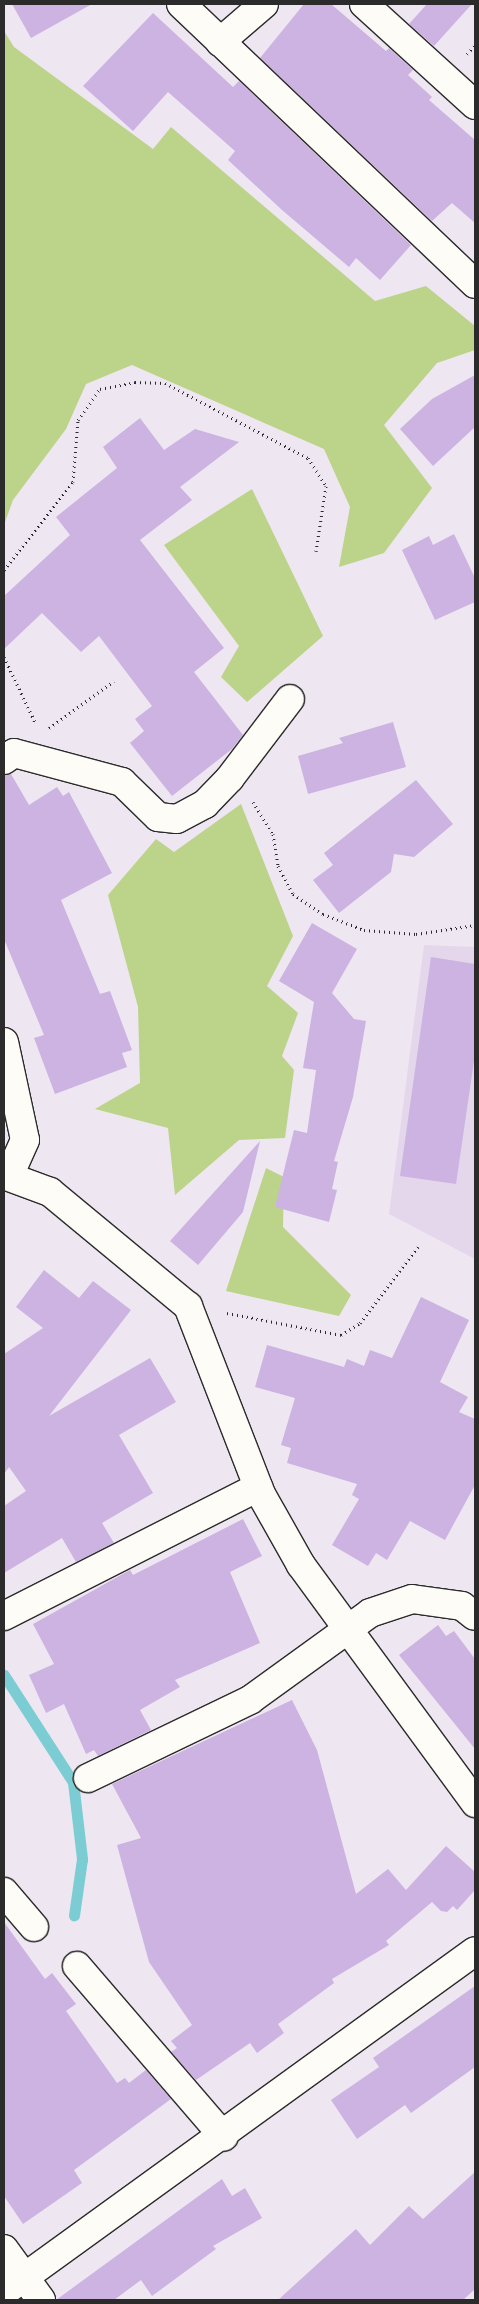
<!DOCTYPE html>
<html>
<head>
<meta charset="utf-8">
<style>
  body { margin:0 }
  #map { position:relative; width:479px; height:2304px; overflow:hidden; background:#eee6f1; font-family:"Architects Daughter",sans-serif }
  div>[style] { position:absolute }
  .built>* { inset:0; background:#e4d7ec }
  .green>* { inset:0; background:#bcd38a }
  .stream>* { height:11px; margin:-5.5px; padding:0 5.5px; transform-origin:5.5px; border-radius:5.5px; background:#7ccdd3 }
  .building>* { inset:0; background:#ccb3e2 }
  .path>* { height:3px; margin-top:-1.5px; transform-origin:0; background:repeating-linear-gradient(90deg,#2b2b2b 0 1px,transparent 0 5px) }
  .roads { filter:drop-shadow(1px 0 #2b2b2b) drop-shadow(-1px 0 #2b2b2b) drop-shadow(0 1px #2b2b2b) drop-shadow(0 -1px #2b2b2b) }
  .minor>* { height:28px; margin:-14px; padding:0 14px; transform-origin:14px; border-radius:14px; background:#fdfcf7 }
  .tertiary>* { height:28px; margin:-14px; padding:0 14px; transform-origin:14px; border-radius:14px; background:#fdfcf7 }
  span { translate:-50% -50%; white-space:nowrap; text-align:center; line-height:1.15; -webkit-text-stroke:4.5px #fdfcf7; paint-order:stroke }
  .frame { position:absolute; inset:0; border:5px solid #2b2b2b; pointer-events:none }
</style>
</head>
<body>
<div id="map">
  <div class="built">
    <i style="clip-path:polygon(424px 945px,475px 947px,475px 1259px,389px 1214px)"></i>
  </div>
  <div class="green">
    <i style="clip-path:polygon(4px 31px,14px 47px,153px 149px,171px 127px,375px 301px,426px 286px,475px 326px,475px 350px,437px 363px,384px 425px,432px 488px,384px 553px,339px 567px,350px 507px,324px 449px,132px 365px,86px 384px,66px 429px,13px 500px,4px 525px)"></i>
    <i style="clip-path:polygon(252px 489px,323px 636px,247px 702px,221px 677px,239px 646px,164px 545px)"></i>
    <i style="clip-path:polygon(241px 804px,293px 936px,267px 986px,298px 1013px,282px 1056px,294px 1070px,285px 1138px,239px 1140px,175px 1195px,168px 1128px,95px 1109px,140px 1083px,138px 1007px,108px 895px,156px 839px,174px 852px)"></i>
    <i style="clip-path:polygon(266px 1168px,284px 1177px,283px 1227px,351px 1295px,339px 1316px,226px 1291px)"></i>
  </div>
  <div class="stream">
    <i style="left:4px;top:1675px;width:127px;rotate:57.2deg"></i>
    <i style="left:73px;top:1782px;width:78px;rotate:83.3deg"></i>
    <i style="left:82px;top:1859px;width:57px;rotate:98.1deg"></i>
  </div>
  <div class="building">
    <i style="clip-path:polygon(12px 4px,92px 4px,31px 38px)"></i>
    <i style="clip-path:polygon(304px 4px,331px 4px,386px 51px,389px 48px,413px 70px,408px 75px,432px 97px,429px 100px,475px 140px,475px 223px,452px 203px,432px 221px,260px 58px)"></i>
    <i style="clip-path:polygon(427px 4px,472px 4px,434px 46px,409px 24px)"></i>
    <i style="clip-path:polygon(153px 13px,233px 87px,239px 81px,411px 245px,380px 280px,356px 258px,349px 267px,282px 210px,228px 160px,235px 151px,168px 92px,133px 131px,83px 86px)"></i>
    <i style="clip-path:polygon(475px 375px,475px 427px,433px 466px,400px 429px,432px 399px)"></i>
    <i style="clip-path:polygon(140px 418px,164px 450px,195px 429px,239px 442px,180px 487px,192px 500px,140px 540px,224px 648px,194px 672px,243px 735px,232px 749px,172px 796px,130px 743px,144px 731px,135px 719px,152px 706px,99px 636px,81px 652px,42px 613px,4px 649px,4px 596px,70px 535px,56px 517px,117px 468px,103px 447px)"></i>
    <i style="clip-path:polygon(454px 534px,475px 578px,475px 602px,435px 620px,402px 550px,429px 536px,433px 545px)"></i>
    <i style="clip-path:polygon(393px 722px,406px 767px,308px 794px,298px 756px,343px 743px,339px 738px)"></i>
    <i style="clip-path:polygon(11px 774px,29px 805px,57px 787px,63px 796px,69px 792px,112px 873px,61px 900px,100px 994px,110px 991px,132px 1050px,122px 1053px,127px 1067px,55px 1094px,34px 1038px,44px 1035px,4px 939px,4px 775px)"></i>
    <i style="clip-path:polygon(416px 780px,453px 824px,414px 857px,394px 854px,391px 872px,339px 913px,313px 880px,333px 865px,324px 853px)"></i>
    <i style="clip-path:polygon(312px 923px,357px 949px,332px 993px,354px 1019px,366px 1021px,353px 1097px,334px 1161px,338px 1162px,332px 1189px,337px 1190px,329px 1222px,275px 1207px,294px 1130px,307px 1133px,316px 1070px,303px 1068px,314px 1002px,279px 981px)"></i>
    <i style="clip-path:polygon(431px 957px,475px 964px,475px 1054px,456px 1184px,400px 1176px)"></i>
    <i style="clip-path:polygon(260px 1141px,243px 1212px,198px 1265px,170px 1241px)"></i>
    <i style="clip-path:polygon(44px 1270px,79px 1298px,93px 1281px,131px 1310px,49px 1416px,150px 1358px,176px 1402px,119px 1435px,153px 1493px,102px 1523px,114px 1543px,76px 1562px,62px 1538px,4px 1573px,4px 1506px,26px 1491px,9px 1467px,4px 1474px,4px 1354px,43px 1328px,16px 1307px)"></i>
    <i style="clip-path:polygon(421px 1297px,469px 1320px,440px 1382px,468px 1397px,459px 1412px,475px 1419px,475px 1485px,445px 1540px,410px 1521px,387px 1560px,376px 1553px,368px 1566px,332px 1545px,359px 1499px,352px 1495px,357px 1484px,287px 1463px,291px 1448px,281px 1445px,295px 1398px,255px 1387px,267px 1345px,344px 1367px,347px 1359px,364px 1366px,370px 1350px,392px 1358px)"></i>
    <i style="clip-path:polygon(243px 1519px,262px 1556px,230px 1572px,260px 1643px,175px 1680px,180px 1687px,140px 1710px,151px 1730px,98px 1756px,94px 1750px,86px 1754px,64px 1704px,46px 1713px,29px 1675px,54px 1664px,33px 1624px,130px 1570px,133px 1575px)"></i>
    <i style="clip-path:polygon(438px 1625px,446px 1636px,454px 1631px,475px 1659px,475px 1749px,399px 1655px)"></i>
    <i style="clip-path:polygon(292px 1700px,317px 1750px,356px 1894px,388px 1869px,406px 1890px,446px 1846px,475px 1872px,475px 1890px,457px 1910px,453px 1906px,447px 1912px,441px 1911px,432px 1902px,386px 1941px,389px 1945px,332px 1979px,334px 1983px,278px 2024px,284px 2033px,257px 2053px,250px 2043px,196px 2080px,171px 2052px,177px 2048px,171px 2041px,192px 2025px,149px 1962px,117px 1845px,141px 1838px,112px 1784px)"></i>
    <i style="clip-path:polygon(4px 1922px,45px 1979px,52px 1973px,76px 2004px,66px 2011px,117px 2083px,125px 2078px,129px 2083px,146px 2070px,171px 2099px,74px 2170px,82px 2183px,23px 2224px,4px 2196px)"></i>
    <i style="clip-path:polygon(475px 1986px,475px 2067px,411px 2113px,405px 2105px,357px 2139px,331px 2100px,379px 2067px,373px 2058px)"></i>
    <i style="clip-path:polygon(475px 2172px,475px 2289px,463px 2300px,278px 2300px,356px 2229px,370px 2245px,409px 2206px,423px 2219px)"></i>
    <i style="clip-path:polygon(222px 2179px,232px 2196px,245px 2188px,262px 2218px,213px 2246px,216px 2249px,152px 2296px,141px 2280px,114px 2300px,56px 2300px)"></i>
  </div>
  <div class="path">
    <i style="left:467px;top:54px;width:12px;rotate:-48deg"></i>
    <i style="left:4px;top:570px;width:112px;rotate:-51.9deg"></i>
    <i style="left:73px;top:482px;width:62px;rotate:-85.4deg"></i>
    <i style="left:78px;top:420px;width:38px;rotate:-55deg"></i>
    <i style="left:100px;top:389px;width:36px;rotate:-11deg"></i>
    <i style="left:135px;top:382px;width:30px;rotate:2deg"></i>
    <i style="left:165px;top:383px;width:161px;rotate:27.7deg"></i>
    <i style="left:308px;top:458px;width:33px;rotate:57deg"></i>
    <i style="left:326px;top:486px;width:66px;rotate:98.7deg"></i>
    <i style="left:4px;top:657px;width:72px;rotate:64.5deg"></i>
    <i style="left:49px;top:728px;width:80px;rotate:-35.9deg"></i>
    <i style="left:253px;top:802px;width:38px;rotate:58deg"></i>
    <i style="left:273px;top:834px;width:32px;rotate:81deg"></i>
    <i style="left:278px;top:866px;width:32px;rotate:62deg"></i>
    <i style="left:293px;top:894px;width:36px;rotate:34deg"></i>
    <i style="left:323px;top:914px;width:44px;rotate:21.3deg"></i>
    <i style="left:364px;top:930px;width:52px;rotate:4.4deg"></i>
    <i style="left:416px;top:934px;width:60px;rotate:-8.7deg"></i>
    <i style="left:227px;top:1313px;width:116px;rotate:10.9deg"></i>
    <i style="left:341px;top:1335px;width:22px;rotate:-32deg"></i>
    <i style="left:360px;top:1323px;width:96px;rotate:-52.7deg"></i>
  </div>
  <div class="roads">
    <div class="minor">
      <i style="left:181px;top:4px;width:406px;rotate:43.6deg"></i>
      <i style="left:364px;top:4px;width:150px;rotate:42.3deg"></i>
      <i style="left:220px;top:42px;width:58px;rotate:-40.8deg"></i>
      <i style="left:4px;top:760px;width:12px;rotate:-35deg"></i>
      <i style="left:14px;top:753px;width:112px;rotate:15deg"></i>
      <i style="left:122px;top:782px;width:50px;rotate:44.2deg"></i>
      <i style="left:158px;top:817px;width:19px;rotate:6deg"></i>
      <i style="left:177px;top:819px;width:32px;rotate:-28deg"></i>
      <i style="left:205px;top:804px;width:36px;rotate:-46deg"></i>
      <i style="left:230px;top:778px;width:99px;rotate:-52.8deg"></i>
      <i style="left:4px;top:1042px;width:100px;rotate:77.9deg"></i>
      <i style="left:25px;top:1140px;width:37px;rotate:114deg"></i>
      <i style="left:4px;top:1616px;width:285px;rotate:-26.9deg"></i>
      <i style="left:88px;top:1778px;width:180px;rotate:-25.7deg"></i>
      <i style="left:250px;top:1700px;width:148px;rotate:-35.9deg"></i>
      <i style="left:370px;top:1613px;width:44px;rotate:-18.4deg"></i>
      <i style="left:412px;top:1599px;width:50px;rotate:8deg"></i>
      <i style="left:462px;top:1606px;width:16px;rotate:38deg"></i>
      <i style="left:4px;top:1892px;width:46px;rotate:49.4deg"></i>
      <i style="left:77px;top:1966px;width:225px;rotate:49.3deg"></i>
      <i style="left:4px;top:2249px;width:63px;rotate:54deg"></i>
      <i style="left:4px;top:2292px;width:581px;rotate:-35.9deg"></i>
    </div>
    <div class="tertiary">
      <i style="left:4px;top:1175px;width:49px;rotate:20.3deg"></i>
      <i style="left:50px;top:1192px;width:179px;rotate:39.6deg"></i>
      <i style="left:188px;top:1306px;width:202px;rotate:68.8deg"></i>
      <i style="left:261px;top:1494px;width:81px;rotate:60.6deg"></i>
      <i style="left:301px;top:1565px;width:295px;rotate:53.8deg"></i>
    </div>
  </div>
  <div class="frame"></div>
</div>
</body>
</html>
